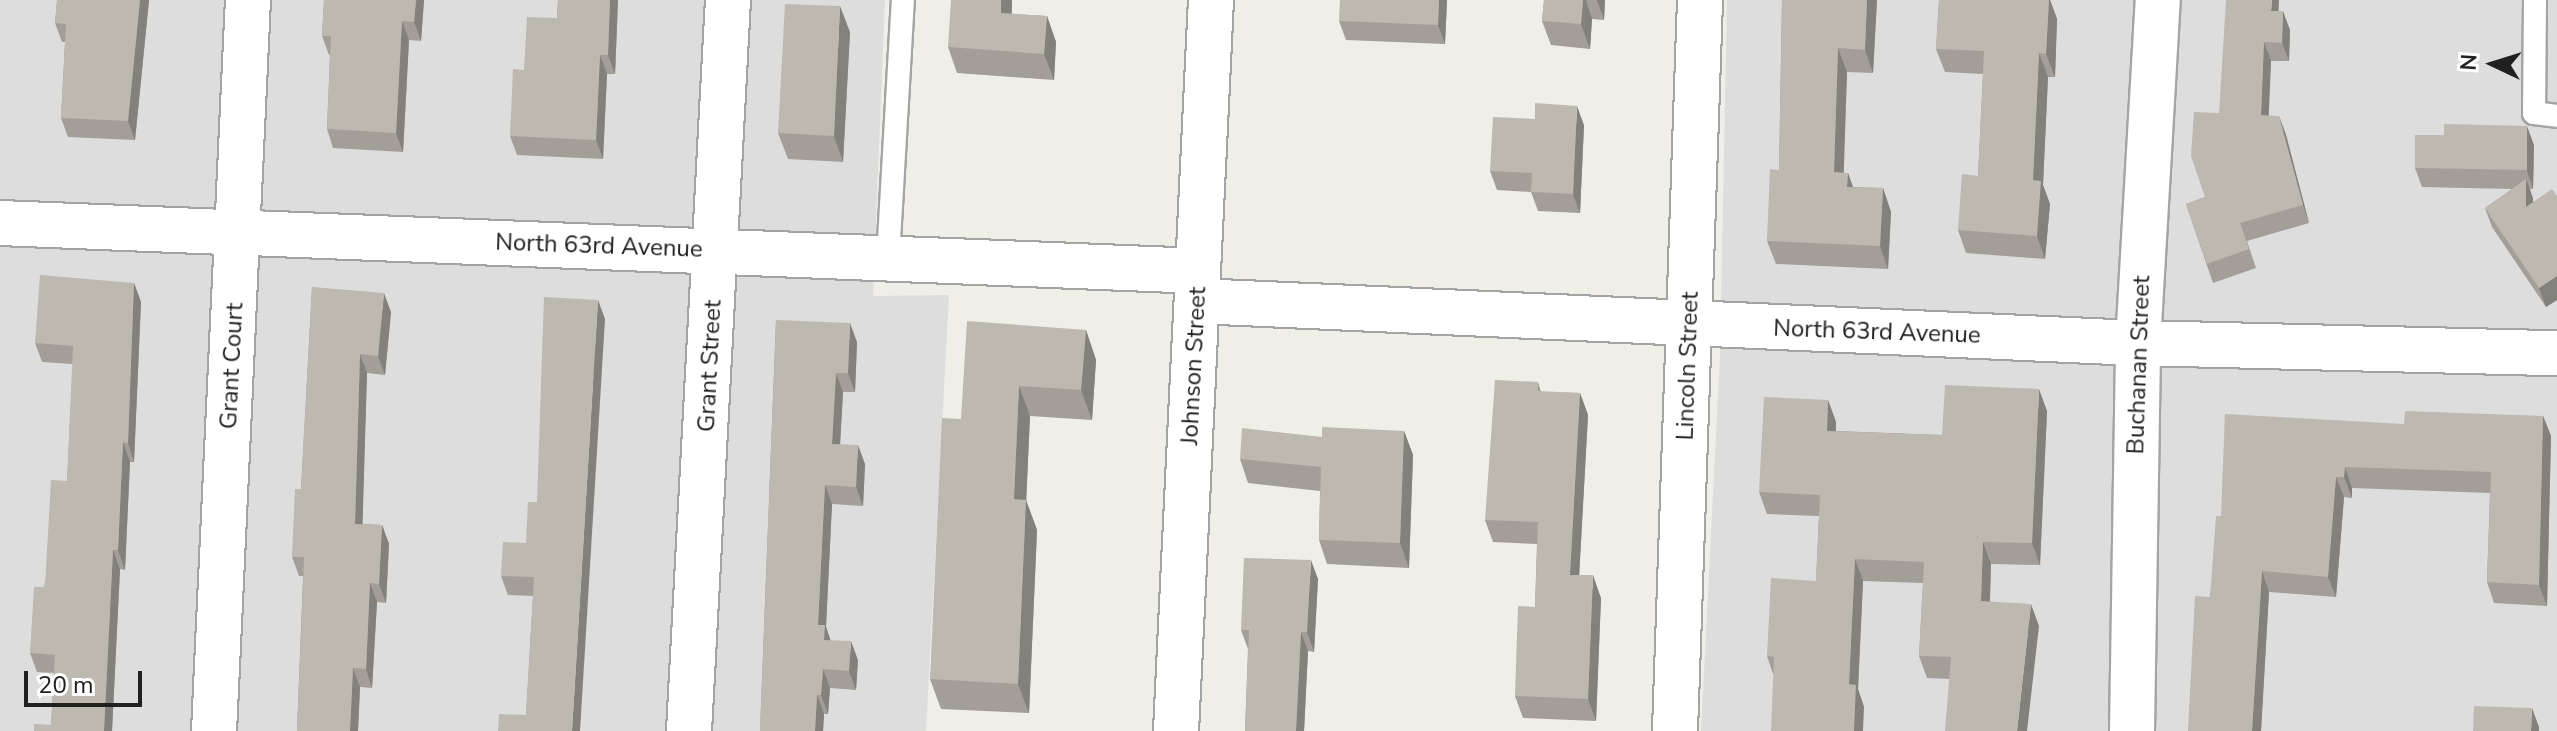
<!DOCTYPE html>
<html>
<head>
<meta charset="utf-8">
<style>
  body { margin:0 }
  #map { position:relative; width:2557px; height:731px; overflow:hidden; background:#f0efe7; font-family:"Nunito Sans",sans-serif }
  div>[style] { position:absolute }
  .residential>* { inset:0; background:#dedddd }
  .roads { filter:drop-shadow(2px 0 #a4a4a4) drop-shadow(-2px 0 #a4a4a4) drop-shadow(0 2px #a4a4a4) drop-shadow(0 -2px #a4a4a4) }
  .service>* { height:22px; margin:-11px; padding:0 11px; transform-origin:11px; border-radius:11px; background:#fff }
  .minor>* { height:44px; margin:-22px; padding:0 22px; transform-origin:22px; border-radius:22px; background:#fff }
  .tertiary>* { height:44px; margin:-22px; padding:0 22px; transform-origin:22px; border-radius:22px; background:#fff }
  .wall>* { inset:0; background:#a39e97 }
  .shaded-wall>* { inset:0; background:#84817b }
  .building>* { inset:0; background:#bdb8b0 }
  span { translate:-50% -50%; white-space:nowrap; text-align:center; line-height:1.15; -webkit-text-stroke:8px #fff; paint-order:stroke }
  .street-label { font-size:24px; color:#202020 }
  .north { position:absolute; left:2453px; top:24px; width:80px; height:80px; -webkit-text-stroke:6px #fff; paint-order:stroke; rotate:274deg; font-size:22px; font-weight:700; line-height:32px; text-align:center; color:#202020 }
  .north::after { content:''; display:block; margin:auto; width:28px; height:36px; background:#202020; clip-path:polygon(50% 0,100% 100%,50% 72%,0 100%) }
  .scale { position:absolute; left:24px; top:671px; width:118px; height:36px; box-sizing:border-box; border:4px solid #202020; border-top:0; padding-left:10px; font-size:24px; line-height:28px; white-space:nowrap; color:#202020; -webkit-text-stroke:6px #fff; paint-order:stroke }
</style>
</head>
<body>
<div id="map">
  <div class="residential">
    <i style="clip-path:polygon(0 0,885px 0,873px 296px,949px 295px,926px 731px,0 731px)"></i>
    <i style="clip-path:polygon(1727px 0,2557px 0,2557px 731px,1701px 731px,1720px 355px)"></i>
  </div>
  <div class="roads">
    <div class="service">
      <i style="left:2535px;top:0;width:113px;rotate:90.5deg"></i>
      <i style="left:2534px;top:113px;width:23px;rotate:7deg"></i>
      <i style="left:888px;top:258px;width:258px;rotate:-86.7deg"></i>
    </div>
    <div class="minor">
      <i style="left:0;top:223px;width:1199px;rotate:2.29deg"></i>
      <i style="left:1197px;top:301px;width:942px;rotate:2.56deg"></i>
      <i style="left:2138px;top:343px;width:419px;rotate:1.4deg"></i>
      <i style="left:214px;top:731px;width:732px;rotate:-87.34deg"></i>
      <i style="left:689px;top:731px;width:732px;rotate:-86.95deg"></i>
      <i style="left:1675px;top:731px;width:731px;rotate:-88.04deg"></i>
      <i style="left:2132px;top:731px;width:388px;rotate:-89.1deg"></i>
      <i style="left:2138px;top:343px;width:344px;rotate:-86.7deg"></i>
    </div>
    <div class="tertiary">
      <i style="left:1176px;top:731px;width:732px;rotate:-87.26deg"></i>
    </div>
  </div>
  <div class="wall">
    <i style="clip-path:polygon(57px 0,149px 0,135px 140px,68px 137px,61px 118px,65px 42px,62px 42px,55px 23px)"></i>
    <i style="clip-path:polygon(324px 0,424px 0,421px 41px,409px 40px,403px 152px,333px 148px,327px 129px,330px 55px,329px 55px,322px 36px)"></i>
    <i style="clip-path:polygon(558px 0,618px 0,615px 74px,607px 74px,603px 159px,517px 155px,510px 136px,557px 18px)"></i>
    <i style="clip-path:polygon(1012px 0,1012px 14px,1047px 16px,1056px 42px,1054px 80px,957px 73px,948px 47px)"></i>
    <i style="clip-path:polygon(1447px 0,1445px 44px,1346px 40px,1339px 21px)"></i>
    <i style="clip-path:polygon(1544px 0,1605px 0,1604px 20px,1592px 19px,1590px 49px,1551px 45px,1542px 21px)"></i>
    <i style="clip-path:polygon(1782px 0,1877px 0,1873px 73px,1847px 72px,1843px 173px,1848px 173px,1853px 187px,1883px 188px,1891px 212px,1888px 269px,1776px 264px,1767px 241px,1779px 170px)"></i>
    <i style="clip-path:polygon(1939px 0,2050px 0,2057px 19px,2055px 77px,2048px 77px,2043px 185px,2050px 204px,2045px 259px,1966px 253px,1958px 230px,1978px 176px,1983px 74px,1945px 72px,1936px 49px)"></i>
    <i style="clip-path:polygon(2279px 11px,2290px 30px,2289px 61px,2271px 61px,2268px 116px,2279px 116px,2286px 135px,2309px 223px,2247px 241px,2256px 268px,2213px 283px,2186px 204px,2205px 197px,2219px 113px)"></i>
    <i style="clip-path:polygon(850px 32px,843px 162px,788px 159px,778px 133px)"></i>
    <i style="clip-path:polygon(1535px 119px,1584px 125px,1580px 213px,1538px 211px,1531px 192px,1497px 190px,1490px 171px)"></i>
    <i style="clip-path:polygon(2534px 145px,2533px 189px,2530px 189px,2533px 202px,2557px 196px,2557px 300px,2546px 307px,2492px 227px,2485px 208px,2512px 189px,2422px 187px,2415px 168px)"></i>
    <i style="clip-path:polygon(134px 283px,141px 302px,134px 462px,130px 462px,125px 570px,120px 569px,112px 731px,34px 731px,51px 725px,54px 673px,37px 672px,30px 653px,67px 481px,73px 364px,42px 362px,35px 343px)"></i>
    <i style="clip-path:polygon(312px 287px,391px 312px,385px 375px,367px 373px,362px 524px,382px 525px,389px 544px,386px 603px,377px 602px,372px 688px,360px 687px,358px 731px,297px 731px,303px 576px,299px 576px,292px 557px,301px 489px)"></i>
    <i style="clip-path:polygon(605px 319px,526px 715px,533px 596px,508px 595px,501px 576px,526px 543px,537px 502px)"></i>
    <i style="clip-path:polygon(776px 320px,857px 342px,855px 392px,843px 392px,840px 444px,865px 464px,863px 506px,832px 504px,826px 627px,830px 640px,858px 660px,856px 690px,830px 688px,828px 714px,824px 714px,823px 731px,760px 731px)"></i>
    <i style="clip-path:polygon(1086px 330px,1096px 360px,1092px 420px,1030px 416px,1026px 500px,1037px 530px,1029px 713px,941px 709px,930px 679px,961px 419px)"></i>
    <i style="clip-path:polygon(1538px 382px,1541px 392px,1580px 393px,1588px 415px,1579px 575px,1601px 598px,1596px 721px,1523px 718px,1515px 696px,1535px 607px,1537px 544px,1493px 542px,1485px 520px)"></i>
    <i style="clip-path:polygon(1828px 400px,1836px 422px,1836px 431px,1942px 435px,2047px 411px,2040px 565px,1991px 564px,1990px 601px,2039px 626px,1949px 679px,1927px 678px,1919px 656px,1923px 583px,1863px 581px,1858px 689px,1864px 707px,1773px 674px,1767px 656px,1816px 581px,1819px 516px,1767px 514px,1759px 492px)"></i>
    <i style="clip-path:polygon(2543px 416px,2551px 436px,2547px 606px,2494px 603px,2487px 582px,2490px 493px,2352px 488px,2352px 498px,2344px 497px,2336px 597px,2269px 592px,2261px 731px,2188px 731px,2210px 597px,2221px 516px,2404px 424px)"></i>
    <i style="clip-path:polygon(1404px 431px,1413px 455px,1409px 568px,1327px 564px,1319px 540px,1320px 491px,1248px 483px,1240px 459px,1322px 437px)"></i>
    <i style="clip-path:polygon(1318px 579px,1314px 652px,1308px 651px,1304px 731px,1245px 731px,1248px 649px,1241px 630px)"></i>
  </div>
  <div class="shaded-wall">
    <i style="clip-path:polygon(140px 0,149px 0,135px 140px,128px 121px)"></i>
    <i style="clip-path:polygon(416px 0,424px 0,421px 41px,414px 22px)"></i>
    <i style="clip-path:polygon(610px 0,618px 0,615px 74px,608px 55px)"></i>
    <i style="clip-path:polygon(1001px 0,1012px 0,1010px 39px,1001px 13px)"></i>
    <i style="clip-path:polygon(1439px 0,1447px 0,1445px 44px,1438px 25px)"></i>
    <i style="clip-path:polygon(1583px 0,1586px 0,1592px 19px,1590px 49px,1581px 24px)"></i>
    <i style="clip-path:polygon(1597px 0,1605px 0,1604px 20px)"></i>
    <i style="clip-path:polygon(1867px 0,1877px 0,1873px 73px,1865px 50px)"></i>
    <i style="clip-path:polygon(2049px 0,2050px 0,2057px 19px,2055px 77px,2046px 54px)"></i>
    <i style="clip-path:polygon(2272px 0,2279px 0,2278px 29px,2271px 11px)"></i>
    <i style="clip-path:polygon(840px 6px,850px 32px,843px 162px,834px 136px)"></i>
    <i style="clip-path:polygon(2283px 11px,2290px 30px,2289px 61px,2282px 43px)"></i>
    <i style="clip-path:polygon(1047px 16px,1056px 42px,1054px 80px,1044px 54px)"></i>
    <i style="clip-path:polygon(402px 21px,409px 40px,403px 152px,396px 133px)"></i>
    <i style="clip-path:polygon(2264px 42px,2271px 61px,2268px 134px,2261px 115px)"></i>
    <i style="clip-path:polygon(1838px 48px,1847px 72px,1843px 196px,1834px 172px)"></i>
    <i style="clip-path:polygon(2039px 53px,2048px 77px,2043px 185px,2050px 204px,2045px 259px,2037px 236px,2033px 180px)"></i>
    <i style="clip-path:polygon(600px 55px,607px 74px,603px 159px,596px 140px)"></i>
    <i style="clip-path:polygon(1577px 106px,1584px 125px,1580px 213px,1573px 194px)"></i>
    <i style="clip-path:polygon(2279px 116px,2286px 135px,2309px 223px,2303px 205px)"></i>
    <i style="clip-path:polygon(2527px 126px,2534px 145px,2533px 189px,2527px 170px)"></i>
    <i style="clip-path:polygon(1848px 173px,1856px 196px,1847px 187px)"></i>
    <i style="clip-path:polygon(2526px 179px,2533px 198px,2533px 226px,2526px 207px)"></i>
    <i style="clip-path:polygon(1883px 188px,1891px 212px,1888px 269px,1880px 246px)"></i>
    <i style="clip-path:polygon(2557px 276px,2557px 300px,2546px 307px,2539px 288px)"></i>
    <i style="clip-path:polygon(134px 283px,141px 302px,134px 462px,128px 443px)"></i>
    <i style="clip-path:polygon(384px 293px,391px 312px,385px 375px,378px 356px)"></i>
    <i style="clip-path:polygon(598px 300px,605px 319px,580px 731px,572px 731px)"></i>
    <i style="clip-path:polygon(850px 323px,857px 342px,855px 392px,848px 373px)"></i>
    <i style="clip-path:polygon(1086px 330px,1096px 360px,1092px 420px,1081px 390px)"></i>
    <i style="clip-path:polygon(360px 354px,367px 373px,362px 543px,355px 524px)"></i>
    <i style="clip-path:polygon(836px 373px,843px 392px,839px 463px,832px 444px)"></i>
    <i style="clip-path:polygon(1019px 386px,1030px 416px,1025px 529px,1014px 499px)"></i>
    <i style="clip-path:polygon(2039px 389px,2047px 411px,2040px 565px,2032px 543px)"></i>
    <i style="clip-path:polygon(1580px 393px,1588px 415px,1578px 597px,1570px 575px)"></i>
    <i style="clip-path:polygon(1828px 400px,1836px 422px,1835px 453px,1827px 431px)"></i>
    <i style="clip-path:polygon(2543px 416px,2551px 436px,2547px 606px,2539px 585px)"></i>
    <i style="clip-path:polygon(1404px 431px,1413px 455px,1409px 568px,1400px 543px)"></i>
    <i style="clip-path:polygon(123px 442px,130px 462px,125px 570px,118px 550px)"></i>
    <i style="clip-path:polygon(858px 445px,865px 464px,863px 506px,856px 487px)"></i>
    <i style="clip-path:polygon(2345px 467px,2352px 488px,2352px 498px,2344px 477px)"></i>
    <i style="clip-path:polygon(2336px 477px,2344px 497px,2336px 597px,2328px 577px)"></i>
    <i style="clip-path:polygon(825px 485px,832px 504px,826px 627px,832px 644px,831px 659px,818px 625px)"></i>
    <i style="clip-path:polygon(1026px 500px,1037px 530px,1029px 713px,1018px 684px)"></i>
    <i style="clip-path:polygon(382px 525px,389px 544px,386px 603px,379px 584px)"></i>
    <i style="clip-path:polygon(1983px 542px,1991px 564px,1989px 623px,1981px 601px)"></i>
    <i style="clip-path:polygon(113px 550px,120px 569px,112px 731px,104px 731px)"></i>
    <i style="clip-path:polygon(1855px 559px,1863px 581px,1858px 689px,1864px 707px,1863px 731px,1854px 731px,1849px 684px)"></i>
    <i style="clip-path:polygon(1311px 560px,1318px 579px,1314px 652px,1307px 632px)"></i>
    <i style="clip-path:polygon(2262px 571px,2269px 592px,2261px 731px,2252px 731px)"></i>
    <i style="clip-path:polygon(1593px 575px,1601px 598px,1596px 721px,1588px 699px)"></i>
    <i style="clip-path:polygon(370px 583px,377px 602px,372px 688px,366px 669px)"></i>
    <i style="clip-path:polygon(2031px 604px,2039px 626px,2027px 731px,2017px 731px)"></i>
    <i style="clip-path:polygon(1301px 632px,1308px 651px,1304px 731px,1296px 731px)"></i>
    <i style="clip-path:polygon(851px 641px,858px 660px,856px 690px,849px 671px)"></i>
    <i style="clip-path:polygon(353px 668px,360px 687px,358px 731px,350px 731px)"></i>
    <i style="clip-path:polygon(823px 669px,830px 688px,828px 714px,821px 695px)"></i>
    <i style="clip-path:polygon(817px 695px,824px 714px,823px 731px,815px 731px)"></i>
    <i style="clip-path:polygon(2532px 708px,2539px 727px,2539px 731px,2531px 731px)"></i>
  </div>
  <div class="building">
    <i style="clip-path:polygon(57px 0,140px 0,128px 121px,61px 118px,66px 24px,55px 23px)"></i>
    <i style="clip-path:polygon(324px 0,416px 0,414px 22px,402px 21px,396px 133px,327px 129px,331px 36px,322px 36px)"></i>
    <i style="clip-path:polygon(558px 0,610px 0,608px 55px,600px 55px,596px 140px,510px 136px,513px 69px,524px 70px,527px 17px,557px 18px)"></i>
    <i style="clip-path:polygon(951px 0,1001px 0,1001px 13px,1047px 16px,1044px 54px,948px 47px)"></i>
    <i style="clip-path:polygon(1340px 0,1439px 0,1438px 25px,1339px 21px)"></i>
    <i style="clip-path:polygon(1544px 0,1583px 0,1581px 24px,1542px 21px)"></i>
    <i style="clip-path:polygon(1782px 0,1867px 0,1865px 50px,1838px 48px,1834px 172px,1848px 173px,1847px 187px,1883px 188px,1880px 246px,1767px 241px,1770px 169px,1779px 170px)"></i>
    <i style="clip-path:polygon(1939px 0,2049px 0,2046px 54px,2039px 53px,2033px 180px,2041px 181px,2037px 236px,1958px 230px,1962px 174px,1978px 176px,1984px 51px,1936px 49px)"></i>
    <i style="clip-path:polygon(2226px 0,2272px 0,2271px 11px,2283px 11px,2282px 43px,2264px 42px,2261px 115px,2279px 116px,2303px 205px,2240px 223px,2249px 249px,2207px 264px,2186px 204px,2205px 197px,2191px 156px,2194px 112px,2219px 113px)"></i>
    <i style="clip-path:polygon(785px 4px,840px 6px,834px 136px,778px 133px)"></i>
    <i style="clip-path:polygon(1535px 103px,1577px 106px,1573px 194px,1531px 192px,1532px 173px,1490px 171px,1493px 117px,1535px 119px)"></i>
    <i style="clip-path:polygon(2444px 124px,2527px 126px,2527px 170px,2415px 168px,2415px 135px,2444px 135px)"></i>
    <i style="clip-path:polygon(2526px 179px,2526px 207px,2552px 189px,2557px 196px,2557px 276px,2539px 288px,2485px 208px)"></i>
    <i style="clip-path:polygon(40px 275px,134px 283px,128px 443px,123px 442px,118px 550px,113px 550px,104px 731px,34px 731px,34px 724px,51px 725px,55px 655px,30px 653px,34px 587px,45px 587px,51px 480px,67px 481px,73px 346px,35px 343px)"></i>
    <i style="clip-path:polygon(312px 287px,384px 293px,378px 356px,360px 354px,355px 524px,382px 525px,379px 584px,370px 583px,366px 669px,353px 668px,350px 731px,297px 731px,304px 557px,292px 557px,295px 489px,301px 489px)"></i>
    <i style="clip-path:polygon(544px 297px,598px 300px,572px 731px,498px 731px,499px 714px,526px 715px,534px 577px,501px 576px,503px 542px,526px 543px,528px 502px,537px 502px)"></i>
    <i style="clip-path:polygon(776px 320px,850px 323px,848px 373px,836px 373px,832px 444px,858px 445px,856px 487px,825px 485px,818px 625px,825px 625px,824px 640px,851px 641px,849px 671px,823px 669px,821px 695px,817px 695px,815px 731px,760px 731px)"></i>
    <i style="clip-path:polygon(967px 321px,1086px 330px,1081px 390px,1019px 386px,1014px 499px,1026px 500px,1018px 684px,930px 679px,942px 418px,961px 419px)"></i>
    <i style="clip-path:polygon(1495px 380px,1538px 382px,1538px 391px,1580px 393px,1570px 575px,1593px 575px,1588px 699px,1515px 696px,1518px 606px,1535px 607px,1538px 522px,1485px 520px)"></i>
    <i style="clip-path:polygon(1945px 385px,2039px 389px,2032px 543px,1983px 542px,1981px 601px,2031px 604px,2017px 731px,1945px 731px,1951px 657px,1919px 656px,1924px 562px,1855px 559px,1849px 684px,1856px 685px,1854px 731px,1771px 731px,1774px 657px,1767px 656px,1771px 578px,1816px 581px,1820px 495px,1759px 492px,1764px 397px,1828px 400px,1827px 431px,1942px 435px)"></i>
    <i style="clip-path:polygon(2405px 411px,2543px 416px,2539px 585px,2487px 582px,2491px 472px,2345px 467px,2344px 477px,2336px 477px,2328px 577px,2262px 571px,2252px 731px,2188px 731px,2195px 596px,2210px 597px,2216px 516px,2221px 516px,2225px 414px,2404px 424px)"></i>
    <i style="clip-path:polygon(1322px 427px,1404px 431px,1400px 543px,1319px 540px,1321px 467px,1240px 459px,1242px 428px,1322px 437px)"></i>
    <i style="clip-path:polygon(1244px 558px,1311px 560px,1307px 632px,1301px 632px,1296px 731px,1245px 731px,1249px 630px,1241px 630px)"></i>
    <i style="clip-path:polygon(2474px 706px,2532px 708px,2531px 731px,2473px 731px)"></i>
  </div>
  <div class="street-label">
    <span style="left:599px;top:246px;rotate:2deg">North 63rd Avenue</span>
    <span style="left:1877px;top:332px;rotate:2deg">North 63rd Avenue</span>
    <span style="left:2139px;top:365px;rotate:-88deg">Buchanan Street</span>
    <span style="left:232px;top:366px;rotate:-87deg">Grant Court</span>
    <span style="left:710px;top:366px;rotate:-87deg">Grant Street</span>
    <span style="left:1194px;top:366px;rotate:-87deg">Johnson Street</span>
    <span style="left:1688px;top:366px;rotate:-88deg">Lincoln Street</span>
  </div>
  <div class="north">N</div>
  <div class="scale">20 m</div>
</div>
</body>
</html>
